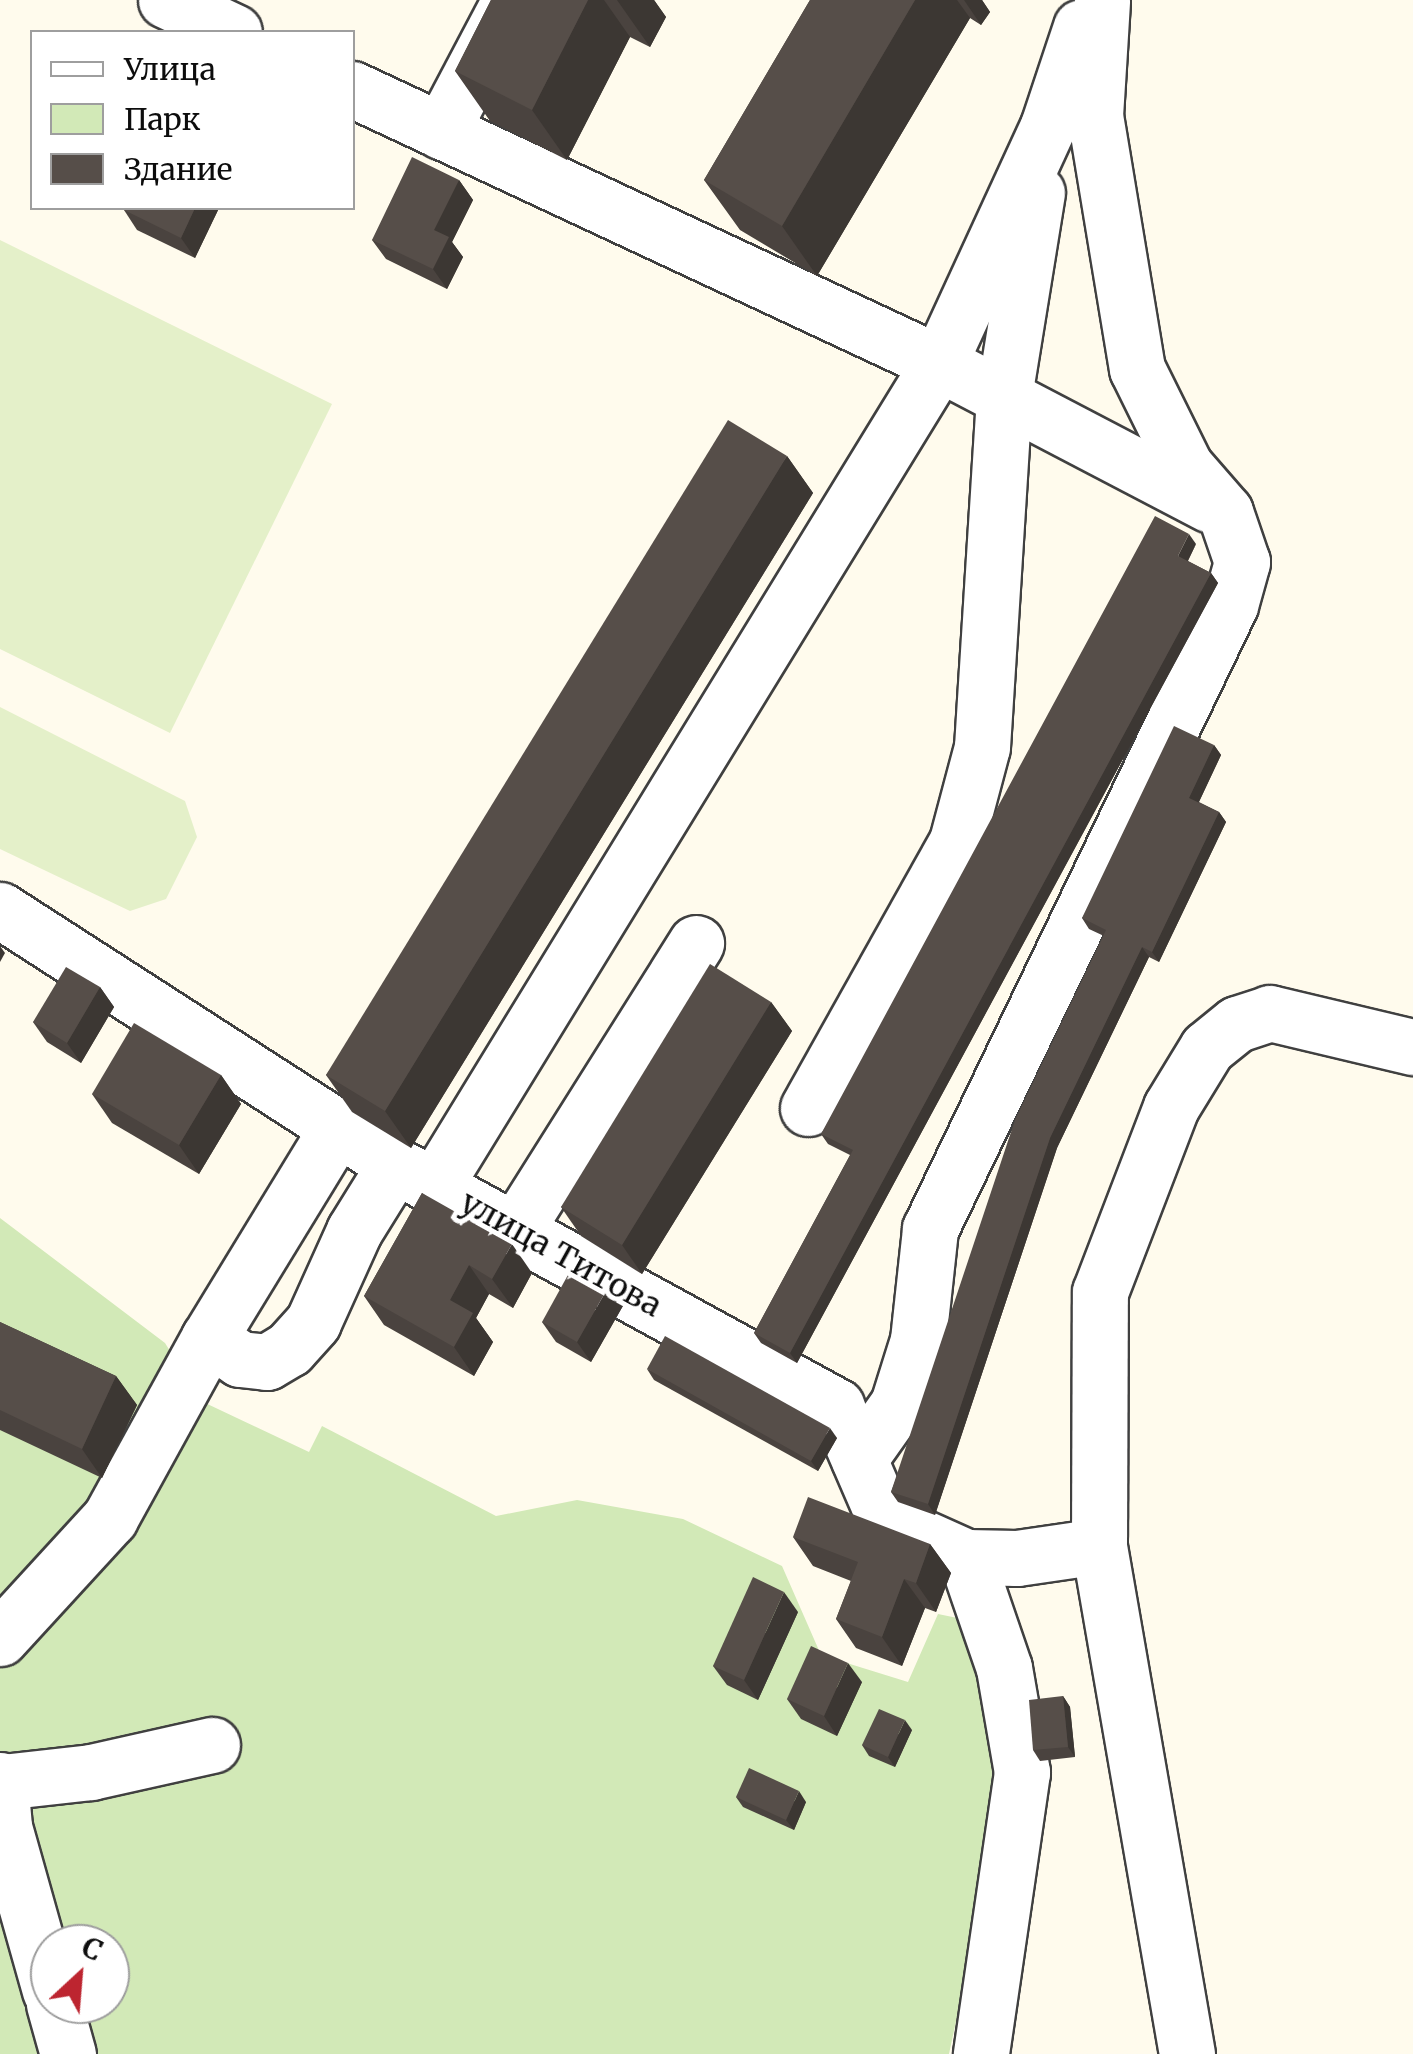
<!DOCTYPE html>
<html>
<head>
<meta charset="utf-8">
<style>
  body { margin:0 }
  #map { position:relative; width:1413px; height:2054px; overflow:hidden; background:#fffbed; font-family:Merriweather,serif }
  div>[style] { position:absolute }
  .green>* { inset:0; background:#d2e9b7 }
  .pitch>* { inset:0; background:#e4f0c9 }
  .roads { filter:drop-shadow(2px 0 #404040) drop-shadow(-2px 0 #404040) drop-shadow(0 2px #404040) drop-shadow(0 -2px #404040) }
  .minor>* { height:55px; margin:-27.5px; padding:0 27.5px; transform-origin:27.5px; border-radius:27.5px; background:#fff }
  .wall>* { inset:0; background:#4a433f }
  .shaded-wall>* { inset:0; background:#3c3733 }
  .building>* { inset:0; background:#564e49 }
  span { translate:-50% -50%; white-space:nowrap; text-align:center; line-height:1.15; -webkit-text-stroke:10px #fff; paint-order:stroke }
  .street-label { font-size:32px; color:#0d0d0d }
  .legend { position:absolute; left:30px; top:30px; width:325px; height:180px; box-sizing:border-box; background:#fff; border:2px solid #9e9e9e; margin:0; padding:12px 18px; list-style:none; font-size:30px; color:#0d0d0d }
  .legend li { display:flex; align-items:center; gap:20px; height:50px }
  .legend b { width:50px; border:2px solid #9e9e9e }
  .north { position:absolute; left:30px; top:1924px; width:100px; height:100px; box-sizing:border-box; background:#fff; border:2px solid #9e9e9e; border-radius:50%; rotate:26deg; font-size:28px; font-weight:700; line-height:40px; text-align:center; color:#0d0d0d }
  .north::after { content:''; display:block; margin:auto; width:35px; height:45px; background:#bd2530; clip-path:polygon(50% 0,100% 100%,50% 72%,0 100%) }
</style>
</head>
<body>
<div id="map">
  <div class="green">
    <i style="clip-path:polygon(evenodd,0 1218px,165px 1343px,201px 1401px,309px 1452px,322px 1426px,496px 1516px,577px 1500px,683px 1519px,782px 1566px,821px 1655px,908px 1682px,938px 1614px,972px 1621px,1010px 1769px,949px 2054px,0 2054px,0 1218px,50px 1944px,110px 1944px,110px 2004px,50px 2004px,50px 1944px)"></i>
  </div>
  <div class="pitch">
    <i style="clip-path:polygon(0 240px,332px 404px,170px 733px,0 649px)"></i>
    <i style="clip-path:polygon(0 707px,185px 801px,197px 837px,166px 899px,130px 911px,0 849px)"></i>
  </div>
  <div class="roads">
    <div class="minor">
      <i style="left:166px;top:0;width:75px;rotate:25.2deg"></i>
      <i style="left:352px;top:89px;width:648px;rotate:25.02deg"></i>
      <i style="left:939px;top:363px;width:305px;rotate:27.6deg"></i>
      <i style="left:441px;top:131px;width:148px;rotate:-62.2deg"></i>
      <i style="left:0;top:910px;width:470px;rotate:32.8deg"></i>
      <i style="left:395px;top:1165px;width:503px;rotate:28.66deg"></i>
      <i style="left:836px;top:1406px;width:109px;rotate:66.7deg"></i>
      <i style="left:879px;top:1506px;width:36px;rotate:42deg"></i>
      <i style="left:906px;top:1530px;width:66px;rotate:24.2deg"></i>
      <i style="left:966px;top:1557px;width:51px;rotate:1.1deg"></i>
      <i style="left:1017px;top:1558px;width:83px;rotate:-8.3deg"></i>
      <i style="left:808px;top:1108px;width:306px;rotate:-60.8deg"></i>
      <i style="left:957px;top:841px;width:97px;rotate:-75.1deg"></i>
      <i style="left:982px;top:747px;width:352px;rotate:-86.4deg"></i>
      <i style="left:1004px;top:396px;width:206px;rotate:-80.8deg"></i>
      <i style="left:435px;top:1185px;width:964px;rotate:-58.49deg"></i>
      <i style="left:939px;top:363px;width:261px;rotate:-65.3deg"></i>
      <i style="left:1048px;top:126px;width:104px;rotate:-71.6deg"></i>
      <i style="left:516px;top:1229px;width:338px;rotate:-57.8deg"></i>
      <i style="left:209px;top:1338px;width:37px;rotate:34deg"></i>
      <i style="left:240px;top:1359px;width:27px;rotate:6deg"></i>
      <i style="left:267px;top:1362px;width:26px;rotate:-31deg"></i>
      <i style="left:289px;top:1349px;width:36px;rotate:-48deg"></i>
      <i style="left:313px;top:1322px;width:100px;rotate:-65.7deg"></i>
      <i style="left:354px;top:1231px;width:78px;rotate:-58.2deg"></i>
      <i style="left:859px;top:1459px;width:67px;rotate:-54.7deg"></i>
      <i style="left:898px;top:1404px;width:67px;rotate:-72.6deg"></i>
      <i style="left:918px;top:1340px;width:112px;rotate:-83.8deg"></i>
      <i style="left:930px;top:1229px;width:692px;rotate:-64.32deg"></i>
      <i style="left:1230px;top:605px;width:45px;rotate:-74.4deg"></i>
      <i style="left:1242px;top:562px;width:53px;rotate:-108.8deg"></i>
      <i style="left:1225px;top:512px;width:61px;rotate:-131deg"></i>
      <i style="left:1185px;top:466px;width:108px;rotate:-116.3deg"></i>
      <i style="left:1137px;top:369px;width:256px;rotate:-99.4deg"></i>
      <i style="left:1095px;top:116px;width:116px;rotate:-86.5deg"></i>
      <i style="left:966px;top:1557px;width:117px;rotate:71.1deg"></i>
      <i style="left:1004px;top:1668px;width:106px;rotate:80.2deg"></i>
      <i style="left:1022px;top:1772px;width:285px;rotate:98.3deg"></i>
      <i style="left:0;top:1638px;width:163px;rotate:-47.5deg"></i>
      <i style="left:110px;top:1518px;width:205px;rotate:-61.2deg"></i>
      <i style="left:209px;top:1338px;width:246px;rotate:-58.6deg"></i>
      <i style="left:0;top:1780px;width:47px;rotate:85.1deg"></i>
      <i style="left:4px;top:1827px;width:170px;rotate:74.3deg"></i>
      <i style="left:2px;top:1782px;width:90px;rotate:-6.4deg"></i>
      <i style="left:91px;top:1772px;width:124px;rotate:-12.6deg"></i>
      <i style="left:54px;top:2004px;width:52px;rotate:74.4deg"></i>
      <i style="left:1187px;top:2054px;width:516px;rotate:-99.83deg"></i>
      <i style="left:1099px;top:1546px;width:254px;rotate:-89.8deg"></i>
      <i style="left:1100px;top:1292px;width:198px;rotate:-69deg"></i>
      <i style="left:1171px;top:1107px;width:69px;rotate:-58.6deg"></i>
      <i style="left:1207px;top:1048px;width:38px;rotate:-39deg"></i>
      <i style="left:1237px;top:1024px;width:35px;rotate:-18deg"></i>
      <i style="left:1270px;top:1013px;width:147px;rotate:13.4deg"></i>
    </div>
  </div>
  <div class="wall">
    <i style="clip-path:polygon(491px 0,654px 0,666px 17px,650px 47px,630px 37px,567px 160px,490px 121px,455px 71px)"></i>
    <i style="clip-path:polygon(810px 0,982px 0,990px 12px,981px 25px,970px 18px,817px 276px,740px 230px,704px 180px)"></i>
    <i style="clip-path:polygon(459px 180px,473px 200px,452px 242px,463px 257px,447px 289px,386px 259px,372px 240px)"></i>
    <i style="clip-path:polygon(219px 208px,195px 258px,137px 230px,124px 210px)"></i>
    <i style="clip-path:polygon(787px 456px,813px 493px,411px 1148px,352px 1112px,326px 1075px)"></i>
    <i style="clip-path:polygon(1196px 544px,1188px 561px,1211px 573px,1218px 583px,797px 1363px,761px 1343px,754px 1333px,850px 1155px,828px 1144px,821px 1134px)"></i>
    <i style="clip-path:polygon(1214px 745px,1221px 755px,1199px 802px,1219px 812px,1226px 822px,1159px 962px,1149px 957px,1057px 1148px,935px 1515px,898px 1502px,891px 1492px,1104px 936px,1089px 929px,1082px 918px)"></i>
    <i style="clip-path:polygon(100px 987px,114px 1007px,81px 1063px,47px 1042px,33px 1022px)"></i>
    <i style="clip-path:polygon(771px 1002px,792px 1031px,642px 1274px,581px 1236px,561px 1207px)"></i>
    <i style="clip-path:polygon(221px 1075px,241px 1104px,199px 1174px,112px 1123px,92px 1094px)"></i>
    <i style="clip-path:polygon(422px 1193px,532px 1273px,513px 1308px,489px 1294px,476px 1318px,493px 1342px,474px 1376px,384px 1325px,364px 1296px)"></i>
    <i style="clip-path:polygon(624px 1304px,591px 1362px,556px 1342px,542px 1322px)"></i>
    <i style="clip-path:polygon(0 1322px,116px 1376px,137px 1405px,102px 1478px,0 1430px)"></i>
    <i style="clip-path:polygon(647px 1369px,837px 1438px,818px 1471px,654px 1380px)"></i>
    <i style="clip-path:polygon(793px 1537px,930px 1544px,951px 1573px,936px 1612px,925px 1608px,902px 1666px,856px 1648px,836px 1619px,851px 1581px,813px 1566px)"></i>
    <i style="clip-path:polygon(798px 1612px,758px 1700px,727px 1685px,713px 1666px)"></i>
    <i style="clip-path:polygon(862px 1682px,837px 1736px,801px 1719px,787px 1699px)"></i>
    <i style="clip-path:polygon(1063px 1696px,1070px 1707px,1075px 1757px,1040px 1761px,1033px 1750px)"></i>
    <i style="clip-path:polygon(912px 1730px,895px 1767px,869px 1756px,862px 1745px)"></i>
    <i style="clip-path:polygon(736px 1797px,806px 1802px,794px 1830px,743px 1807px)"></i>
  </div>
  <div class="shaded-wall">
    <i style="clip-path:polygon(588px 0,604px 0,630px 37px,567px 160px,532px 110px)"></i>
    <i style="clip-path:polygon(617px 0,654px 0,666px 17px,650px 47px)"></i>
    <i style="clip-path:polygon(915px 0,957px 0,970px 18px,817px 276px,782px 226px)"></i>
    <i style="clip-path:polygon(964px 0,982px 0,990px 12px,981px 25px)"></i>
    <i style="clip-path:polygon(459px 180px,473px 200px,452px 242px,463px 257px,447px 289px,433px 269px,434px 230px)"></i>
    <i style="clip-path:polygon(195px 208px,219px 208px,195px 258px,181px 238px)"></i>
    <i style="clip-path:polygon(787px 456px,813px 493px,411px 1148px,385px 1111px)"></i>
    <i style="clip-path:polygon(1189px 534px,1196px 544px,1185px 566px,1178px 556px)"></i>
    <i style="clip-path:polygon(1211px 573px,1218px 583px,797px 1363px,790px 1353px)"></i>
    <i style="clip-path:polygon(1214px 745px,1221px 755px,1196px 808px,1189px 798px)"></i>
    <i style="clip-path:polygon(1219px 812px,1226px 822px,1159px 962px,1152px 952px)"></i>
    <i style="clip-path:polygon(0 946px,5px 953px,0 962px)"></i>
    <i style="clip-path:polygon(1142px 947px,1149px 957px,1057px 1148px,935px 1515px,928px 1504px,1050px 1138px)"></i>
    <i style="clip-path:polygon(100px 987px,114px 1007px,81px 1063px,67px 1043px)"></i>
    <i style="clip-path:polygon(771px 1002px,792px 1031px,642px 1274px,622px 1245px)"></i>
    <i style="clip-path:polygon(221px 1075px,241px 1104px,199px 1174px,179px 1145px)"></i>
    <i style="clip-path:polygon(512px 1244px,532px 1273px,513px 1308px,492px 1279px)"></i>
    <i style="clip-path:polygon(469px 1265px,489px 1294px,476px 1318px,493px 1342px,474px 1376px,454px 1347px,450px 1300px)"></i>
    <i style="clip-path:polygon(610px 1284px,624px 1304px,591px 1362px,577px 1342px)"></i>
    <i style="clip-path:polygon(116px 1376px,137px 1405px,102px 1478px,82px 1449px)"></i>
    <i style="clip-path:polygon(830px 1428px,837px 1438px,818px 1471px,811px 1461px)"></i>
    <i style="clip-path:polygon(930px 1544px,951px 1573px,936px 1612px,916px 1583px)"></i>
    <i style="clip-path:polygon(904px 1579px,925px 1608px,902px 1666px,882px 1637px)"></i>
    <i style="clip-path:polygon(784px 1592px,798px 1612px,758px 1700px,744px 1680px)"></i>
    <i style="clip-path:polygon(848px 1663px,862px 1682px,837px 1736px,824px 1716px)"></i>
    <i style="clip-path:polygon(1063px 1696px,1070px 1707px,1075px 1757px,1068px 1747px)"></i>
    <i style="clip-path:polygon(905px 1720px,912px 1730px,895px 1767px,888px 1757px)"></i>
    <i style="clip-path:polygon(799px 1791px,806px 1802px,794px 1830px,786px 1820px)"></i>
  </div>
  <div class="building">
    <i style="clip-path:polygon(491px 0,588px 0,532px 110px,455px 71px)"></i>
    <i style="clip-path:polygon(810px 0,915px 0,782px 226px,704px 180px)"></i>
    <i style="clip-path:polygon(412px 157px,459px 180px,434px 230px,449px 237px,433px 269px,372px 240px)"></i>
    <i style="clip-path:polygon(125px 208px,195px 208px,181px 238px,124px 210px)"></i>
    <i style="clip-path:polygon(728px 420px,787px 456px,385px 1111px,326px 1075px)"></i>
    <i style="clip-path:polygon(1155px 516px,1189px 534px,1178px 556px,1211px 573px,790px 1353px,754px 1333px,853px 1150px,821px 1134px)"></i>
    <i style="clip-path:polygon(1174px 726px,1214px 745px,1189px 798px,1219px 812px,1152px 952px,1142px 947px,1050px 1138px,928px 1504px,891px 1492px,1015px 1120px,1106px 930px,1082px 918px)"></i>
    <i style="clip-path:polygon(710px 964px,771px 1002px,622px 1245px,561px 1207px)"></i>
    <i style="clip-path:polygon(66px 967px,100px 987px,67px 1043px,33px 1022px)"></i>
    <i style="clip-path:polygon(134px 1023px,221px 1075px,179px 1145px,92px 1094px)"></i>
    <i style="clip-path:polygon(422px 1193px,512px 1244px,492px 1279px,469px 1265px,450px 1300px,473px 1313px,454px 1347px,364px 1296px)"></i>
    <i style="clip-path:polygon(574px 1264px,610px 1284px,577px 1342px,542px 1322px)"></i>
    <i style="clip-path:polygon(0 1322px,116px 1376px,82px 1449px,0 1410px)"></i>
    <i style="clip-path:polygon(665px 1336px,830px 1428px,811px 1461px,647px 1369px)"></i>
    <i style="clip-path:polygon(808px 1497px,930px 1544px,916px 1583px,904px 1579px,882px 1637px,836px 1619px,858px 1562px,793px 1537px)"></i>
    <i style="clip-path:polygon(753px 1577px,784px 1592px,744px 1680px,713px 1666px)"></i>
    <i style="clip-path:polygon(811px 1646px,848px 1663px,824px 1716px,787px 1699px)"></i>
    <i style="clip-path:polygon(1063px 1696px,1068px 1747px,1033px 1750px,1029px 1700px)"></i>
    <i style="clip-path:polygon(879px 1709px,905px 1720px,888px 1757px,862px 1745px)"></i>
    <i style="clip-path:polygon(749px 1768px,799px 1791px,786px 1820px,736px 1797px)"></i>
  </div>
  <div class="street-label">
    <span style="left:561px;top:1254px;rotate:29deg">улица Титова</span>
  </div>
  <ul class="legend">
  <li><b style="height:12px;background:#fff"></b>Улица</li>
  <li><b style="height:28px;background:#d2e9b7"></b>Парк</li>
  <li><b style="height:28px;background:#564e49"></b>Здание</li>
  </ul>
  <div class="north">С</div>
</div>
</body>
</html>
